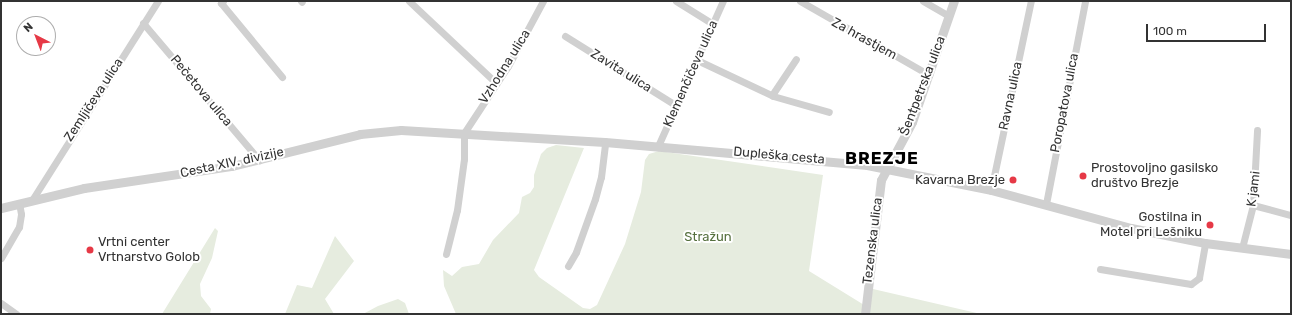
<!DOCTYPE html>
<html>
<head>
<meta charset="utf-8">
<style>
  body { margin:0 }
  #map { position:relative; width:1292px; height:315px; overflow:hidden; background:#fff; font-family:Rubik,sans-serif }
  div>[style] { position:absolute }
  .green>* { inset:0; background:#e6ecdf }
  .minor>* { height:7px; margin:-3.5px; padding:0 3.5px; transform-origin:3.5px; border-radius:3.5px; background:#d0d0d0 }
  .tertiary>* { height:9px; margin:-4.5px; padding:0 4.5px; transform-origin:4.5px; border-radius:4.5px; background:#d0d0d0 }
  .dots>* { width:11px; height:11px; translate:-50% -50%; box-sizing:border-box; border:2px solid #fff; border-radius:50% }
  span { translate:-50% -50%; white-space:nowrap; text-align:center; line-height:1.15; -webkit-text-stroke:4px #fff; paint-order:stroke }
  .street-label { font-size:13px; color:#333 }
  .poi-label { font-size:13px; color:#333 }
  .left { translate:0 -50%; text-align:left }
  .right { translate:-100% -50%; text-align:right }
  .park-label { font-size:13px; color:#56703f }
  .district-label { font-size:17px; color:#000; font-weight:700; letter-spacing:1px }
  .frame { position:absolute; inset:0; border:2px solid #333; pointer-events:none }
  .north { position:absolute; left:16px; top:16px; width:40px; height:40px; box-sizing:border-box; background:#fff; border:1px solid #adadad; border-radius:50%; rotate:318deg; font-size:11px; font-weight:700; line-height:16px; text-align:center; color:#333 }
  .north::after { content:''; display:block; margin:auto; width:14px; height:18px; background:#e63946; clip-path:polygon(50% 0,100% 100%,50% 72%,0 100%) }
  .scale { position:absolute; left:1146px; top:24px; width:120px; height:18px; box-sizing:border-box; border:2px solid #333; border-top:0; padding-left:5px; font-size:12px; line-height:14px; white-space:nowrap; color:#333; -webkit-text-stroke:3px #fff; paint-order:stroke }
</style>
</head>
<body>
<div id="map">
  <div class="green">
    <i style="clip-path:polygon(556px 145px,584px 148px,534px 270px,539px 277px,583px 308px,590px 309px,597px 305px,625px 244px,641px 192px,645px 160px,649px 154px,659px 151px,823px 175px,809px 271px,869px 308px,873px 289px,981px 314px,456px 314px,444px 286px,443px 270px,452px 276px,462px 267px,479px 264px,493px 240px,519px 213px,522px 197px,530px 193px,534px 187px,534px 175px,541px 154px,547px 148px)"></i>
    <i style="clip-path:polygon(215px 228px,218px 231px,212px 258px,200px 284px,201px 296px,211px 309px,210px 314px,162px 314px)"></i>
    <i style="clip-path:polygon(335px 236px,354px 261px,325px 299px,334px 314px,285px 314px,297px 285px,312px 288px)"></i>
    <i style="clip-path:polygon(398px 299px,405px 303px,409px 314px,363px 314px,378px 306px)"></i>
  </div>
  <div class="minor">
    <i style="left:223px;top:1px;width:3px;rotate:135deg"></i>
    <i style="left:221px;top:3px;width:96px;rotate:50.5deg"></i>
    <i style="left:301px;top:1px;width:1px;rotate:45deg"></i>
    <i style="left:409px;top:1px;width:120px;rotate:43.3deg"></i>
    <i style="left:676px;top:1px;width:44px;rotate:31.9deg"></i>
    <i style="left:800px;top:1px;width:149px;rotate:29.8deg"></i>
    <i style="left:923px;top:1px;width:30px;rotate:30deg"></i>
    <i style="left:143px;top:23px;width:180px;rotate:49.7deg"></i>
    <i style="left:565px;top:36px;width:132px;rotate:32deg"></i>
    <i style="left:697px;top:60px;width:84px;rotate:25.3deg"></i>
    <i style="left:773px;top:96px;width:58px;rotate:15.9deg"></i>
    <i style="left:772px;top:95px;width:43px;rotate:-56.3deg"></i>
    <i style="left:658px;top:146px;width:159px;rotate:-65.9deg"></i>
    <i style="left:991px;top:190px;width:193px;rotate:-78.1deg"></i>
    <i style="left:32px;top:200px;width:236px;rotate:-57.7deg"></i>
    <i style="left:1046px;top:204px;width:207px;rotate:-79.1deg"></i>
    <i style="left:1253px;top:205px;width:39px;rotate:15deg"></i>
    <i style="left:1242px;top:248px;width:44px;rotate:-75.7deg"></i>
    <i style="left:1253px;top:205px;width:75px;rotate:-86.9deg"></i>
    <i style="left:446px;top:254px;width:45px;rotate:-76deg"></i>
    <i style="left:457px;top:210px;width:51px;rotate:-82.2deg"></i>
    <i style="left:464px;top:159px;width:26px;rotate:-90deg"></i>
    <i style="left:464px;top:133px;width:80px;rotate:-56.7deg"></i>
    <i style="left:508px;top:66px;width:74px;rotate:-61.7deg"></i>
    <i style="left:1px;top:258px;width:36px;rotate:-60deg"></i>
    <i style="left:19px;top:227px;width:13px;rotate:-81deg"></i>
    <i style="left:21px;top:214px;width:11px;rotate:-100deg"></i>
    <i style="left:568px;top:266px;width:16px;rotate:-60deg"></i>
    <i style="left:576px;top:252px;width:56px;rotate:-70.3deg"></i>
    <i style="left:595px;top:199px;width:23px;rotate:-75deg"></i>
    <i style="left:601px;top:177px;width:35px;rotate:-83deg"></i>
    <i style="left:1100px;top:269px;width:92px;rotate:9.4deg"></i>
    <i style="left:1191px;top:284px;width:10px;rotate:-37deg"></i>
    <i style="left:1199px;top:278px;width:36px;rotate:-80deg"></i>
    <i style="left:1px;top:303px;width:19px;rotate:36deg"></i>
  </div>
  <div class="tertiary">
    <i style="left:1px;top:208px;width:85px;rotate:-13.5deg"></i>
    <i style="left:84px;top:188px;width:150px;rotate:-8.5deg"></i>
    <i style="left:232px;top:166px;width:132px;rotate:-14deg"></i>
    <i style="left:360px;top:134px;width:41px;rotate:-5.6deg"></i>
    <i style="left:401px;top:130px;width:204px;rotate:3.4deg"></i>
    <i style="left:605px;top:142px;width:263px;rotate:5deg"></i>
    <i style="left:867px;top:165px;width:126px;rotate:11.4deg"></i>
    <i style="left:991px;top:190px;width:145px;rotate:15.2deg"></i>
    <i style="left:1131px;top:228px;width:76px;rotate:11.5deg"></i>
    <i style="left:1205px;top:243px;width:87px;rotate:7.3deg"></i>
    <i style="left:865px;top:314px;width:135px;rotate:-83.2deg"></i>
    <i style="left:881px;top:180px;width:66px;rotate:-61.9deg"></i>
    <i style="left:912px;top:122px;width:128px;rotate:-70.9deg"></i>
  </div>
  <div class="dots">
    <i style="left:1083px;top:176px;background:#e63946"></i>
    <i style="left:1013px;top:180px;background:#e63946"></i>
    <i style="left:1210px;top:225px;background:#e63946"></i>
    <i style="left:90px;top:250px;background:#e63946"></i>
  </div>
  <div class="street-label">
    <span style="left:864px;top:39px;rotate:29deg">Za hrastjem</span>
    <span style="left:505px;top:67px;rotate:-58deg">Vzhodna ulica</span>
    <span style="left:621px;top:71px;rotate:32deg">Zavita ulica</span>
    <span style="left:691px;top:74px;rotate:-66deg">Klemenčičeva ulica</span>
    <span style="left:923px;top:86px;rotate:-69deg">Šentpetrska ulica</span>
    <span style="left:201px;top:91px;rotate:50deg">Pečetova ulica</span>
    <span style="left:1011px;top:96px;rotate:-78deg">Ravna ulica</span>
    <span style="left:94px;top:100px;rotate:-57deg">Zemljičeva ulica</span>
    <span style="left:1065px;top:103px;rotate:-79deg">Poropatova ulica</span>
    <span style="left:779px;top:156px;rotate:5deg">Dupleška cesta</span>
    <span style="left:232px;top:163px;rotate:-12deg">Cesta XIV. divizije</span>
    <span style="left:1254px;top:189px;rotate:-83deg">K jami</span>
    <span style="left:873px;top:241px;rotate:-83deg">Tezenska ulica</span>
  </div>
  <div class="poi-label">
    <span class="left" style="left:1091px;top:176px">Prostovoljno gasilsko<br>društvo Brezje</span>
    <span class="right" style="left:1005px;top:180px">Kavarna Brezje</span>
    <span class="right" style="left:1202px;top:225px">Gostilna in<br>Motel pri Lešniku</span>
    <span class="left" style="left:98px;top:250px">Vrtni center<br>Vrtnarstvo Golob</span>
  </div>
  <div class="park-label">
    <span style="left:708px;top:237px">Stražun</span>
  </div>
  <div class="district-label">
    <span style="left:882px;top:159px">BREZJE</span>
  </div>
  <div class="frame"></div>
  <div class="north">N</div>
  <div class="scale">100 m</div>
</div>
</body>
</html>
